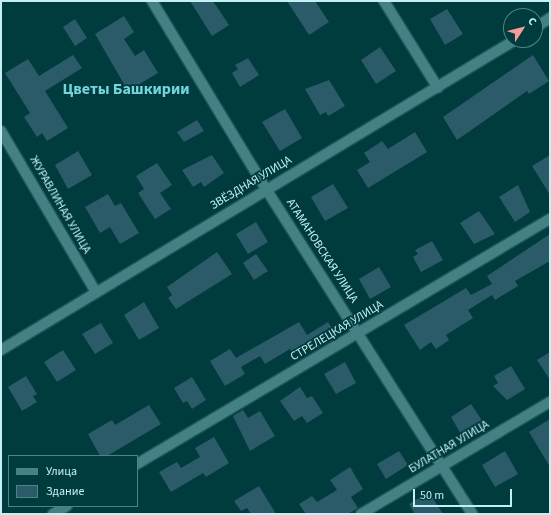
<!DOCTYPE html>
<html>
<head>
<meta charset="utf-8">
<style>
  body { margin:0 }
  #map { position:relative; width:551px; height:515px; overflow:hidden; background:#003b3e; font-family:"Source Sans 3",sans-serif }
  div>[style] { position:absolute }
  .building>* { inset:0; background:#2b5a69 }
  .roads { filter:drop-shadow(1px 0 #1f585b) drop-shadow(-1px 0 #1f585b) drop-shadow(0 1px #1f585b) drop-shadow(0 -1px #1f585b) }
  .minor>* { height:10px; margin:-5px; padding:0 5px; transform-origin:5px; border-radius:5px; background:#438184 }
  span { translate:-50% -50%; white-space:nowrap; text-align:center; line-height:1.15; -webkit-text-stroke:3.5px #003b3e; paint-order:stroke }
  .street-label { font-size:12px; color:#c3f0f3 }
  .district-label { font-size:16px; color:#74d5db; font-weight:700 }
  .frame { position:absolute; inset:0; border:2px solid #c3f0f3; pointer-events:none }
  .legend { position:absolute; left:8px; top:455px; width:130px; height:52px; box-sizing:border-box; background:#003b3e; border:1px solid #4e8386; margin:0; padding:5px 7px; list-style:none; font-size:12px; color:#c3f0f3 }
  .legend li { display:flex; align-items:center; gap:8px; height:20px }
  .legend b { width:20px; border:1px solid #4e8386 }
  .north { position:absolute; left:503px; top:8px; width:40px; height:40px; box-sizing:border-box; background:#003b3e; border:1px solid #4e8386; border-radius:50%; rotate:54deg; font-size:11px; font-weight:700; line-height:16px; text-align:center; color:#c3f0f3 }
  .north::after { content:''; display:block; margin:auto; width:14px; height:18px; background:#f59b9a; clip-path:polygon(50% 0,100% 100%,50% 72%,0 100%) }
  .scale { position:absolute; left:413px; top:489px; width:99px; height:18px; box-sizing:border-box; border:2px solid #c3f0f3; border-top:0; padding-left:5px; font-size:12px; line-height:14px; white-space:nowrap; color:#c3f0f3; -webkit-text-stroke:3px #003b3e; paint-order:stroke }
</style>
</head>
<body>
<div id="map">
  <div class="building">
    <i style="clip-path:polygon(190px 1px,213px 1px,229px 25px,212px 36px)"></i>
    <i style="clip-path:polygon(287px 1px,315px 1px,329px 22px,309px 35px)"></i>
    <i style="clip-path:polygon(447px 9px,463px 34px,445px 45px,430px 19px)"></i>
    <i style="clip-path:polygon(124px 16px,134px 32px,124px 39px,135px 56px,144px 50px,158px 73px,128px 91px,95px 34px)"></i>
    <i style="clip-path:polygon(75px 19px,87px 38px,75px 46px,63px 27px)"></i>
    <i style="clip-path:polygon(380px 47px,396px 71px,376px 84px,361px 60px)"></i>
    <i style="clip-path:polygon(73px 55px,82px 68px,45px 91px,68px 128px,47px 141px,42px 133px,37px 137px,24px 117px,30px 113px,5px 73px,28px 59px,39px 76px)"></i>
    <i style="clip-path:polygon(533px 55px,549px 81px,529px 94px,527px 91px,457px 140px,443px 117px)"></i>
    <i style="clip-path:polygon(248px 58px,259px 75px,240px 87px,232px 73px,238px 69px,235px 65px)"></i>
    <i style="clip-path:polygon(329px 80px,345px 106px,328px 116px,326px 112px,320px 115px,305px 89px)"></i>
    <i style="clip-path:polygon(285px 109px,302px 138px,280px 151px,262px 122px)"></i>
    <i style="clip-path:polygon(197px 120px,204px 131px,184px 142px,177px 132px)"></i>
    <i style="clip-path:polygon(415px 132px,427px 152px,368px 188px,357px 170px,370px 162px,364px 153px,382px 141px,388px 149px)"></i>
    <i style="clip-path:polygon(78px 151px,92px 175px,68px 189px,55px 165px)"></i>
    <i style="clip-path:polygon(212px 155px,224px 173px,204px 187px,201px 182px,193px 187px,182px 170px)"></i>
    <i style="clip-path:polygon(550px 155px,550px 195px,532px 166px)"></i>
    <i style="clip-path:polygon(157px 163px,172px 185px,160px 193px,171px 209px,155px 219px,138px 193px,144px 189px,136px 176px)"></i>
    <i style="clip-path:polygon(333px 184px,348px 208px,325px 221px,311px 197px)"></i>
    <i style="clip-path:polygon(518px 185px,530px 212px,515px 222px,499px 197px)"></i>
    <i style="clip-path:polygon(108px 194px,115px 206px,121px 203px,139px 233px,120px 244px,110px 227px,100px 233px,85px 207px)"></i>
    <i style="clip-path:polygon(479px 211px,495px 234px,474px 244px,460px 223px)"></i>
    <i style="clip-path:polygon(256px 222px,268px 242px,248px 254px,236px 234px)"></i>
    <i style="clip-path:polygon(550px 234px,550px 261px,515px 281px,518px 286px,495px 300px,492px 295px,468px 310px,473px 318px,446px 335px,449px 340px,436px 349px,431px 342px,420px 350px,404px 325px,466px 288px,471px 295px,492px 284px,487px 276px)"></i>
    <i style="clip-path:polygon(432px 241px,443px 260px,421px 272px,413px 257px,418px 254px,415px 250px)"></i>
    <i style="clip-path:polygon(217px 252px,232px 274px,176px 309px,168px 298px,172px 295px,167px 287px)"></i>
    <i style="clip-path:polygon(256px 254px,268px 271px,254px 280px,243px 263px)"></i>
    <i style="clip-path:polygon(379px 267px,391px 287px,370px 299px,359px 279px)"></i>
    <i style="clip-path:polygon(144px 302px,159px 328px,139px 340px,124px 315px)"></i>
    <i style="clip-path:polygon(299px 322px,307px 335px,328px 322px,337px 336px,311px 352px,306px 344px,292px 353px,290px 349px,265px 364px,260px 356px,241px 367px,245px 374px,225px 386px,210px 361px,230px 349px,236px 358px)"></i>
    <i style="clip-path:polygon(101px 323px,113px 343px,95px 354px,82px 334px)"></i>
    <i style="clip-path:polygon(63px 350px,76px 370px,57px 382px,44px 362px)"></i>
    <i style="clip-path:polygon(550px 352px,550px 380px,537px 360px)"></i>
    <i style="clip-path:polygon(345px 362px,356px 383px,336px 394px,324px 374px)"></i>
    <i style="clip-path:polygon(511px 366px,525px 389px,507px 400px,493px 386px,498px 383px,494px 376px)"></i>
    <i style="clip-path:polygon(26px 376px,37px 394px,33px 396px,37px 402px,22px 411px,8px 387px)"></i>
    <i style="clip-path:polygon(192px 377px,206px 400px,192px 409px,187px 401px,183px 403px,174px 388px)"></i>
    <i style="clip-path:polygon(300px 387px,307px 398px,312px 396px,323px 413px,307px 423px,302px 416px,294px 421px,280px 401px)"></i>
    <i style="clip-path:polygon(471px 404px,483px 422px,462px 436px,451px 417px)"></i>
    <i style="clip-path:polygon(149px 405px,161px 424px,107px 456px,100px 456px,88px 434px,112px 420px,115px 425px)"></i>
    <i style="clip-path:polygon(243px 410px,248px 418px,260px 411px,275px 436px,250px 451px,233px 416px)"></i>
    <i style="clip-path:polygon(550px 419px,550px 467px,529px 432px)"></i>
    <i style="clip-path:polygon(214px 437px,229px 463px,206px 477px,203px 473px,171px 492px,159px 472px,177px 462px,181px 468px,200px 457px,195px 448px)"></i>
    <i style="clip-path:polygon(399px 451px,408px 465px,386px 479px,377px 464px)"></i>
    <i style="clip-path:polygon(505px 451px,518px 474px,495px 487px,482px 465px)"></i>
    <i style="clip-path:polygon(350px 467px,363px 489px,351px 497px,358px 508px,348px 514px,306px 514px,299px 504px,312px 496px,317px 502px,337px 490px,330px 480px)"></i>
    <i style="clip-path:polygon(259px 486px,276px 514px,251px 514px,247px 508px,241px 511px,234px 501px)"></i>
    <i style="clip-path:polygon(429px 492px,443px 514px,415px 514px,409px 504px)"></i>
  </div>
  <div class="roads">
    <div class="minor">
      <i style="left:152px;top:1px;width:220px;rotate:58.8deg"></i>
      <i style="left:266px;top:189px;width:385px;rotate:57.6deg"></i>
      <i style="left:384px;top:1px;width:102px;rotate:58.2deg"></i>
      <i style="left:535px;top:28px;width:18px;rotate:-34deg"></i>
      <i style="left:1px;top:131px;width:187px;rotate:59.5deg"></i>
      <i style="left:1px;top:350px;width:600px;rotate:-31.09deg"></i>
      <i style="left:137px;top:464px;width:480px;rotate:-30.7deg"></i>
      <i style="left:53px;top:514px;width:16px;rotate:-30deg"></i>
      <i style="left:361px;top:514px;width:220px;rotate:-30.7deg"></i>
    </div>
  </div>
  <div class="street-label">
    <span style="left:251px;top:183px;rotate:-31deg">ЗВЁЗДНАЯ УЛИЦА</span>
    <span style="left:60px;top:205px;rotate:60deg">ЖУРАВЛИНАЯ УЛИЦА</span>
    <span style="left:322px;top:251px;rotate:57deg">АТАМАНОВСКАЯ УЛИЦА</span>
    <span style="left:337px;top:331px;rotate:-31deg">СТРЕЛЕЦКАЯ УЛИЦА</span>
    <span style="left:449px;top:447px;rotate:-31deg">БУЛАТНАЯ УЛИЦА</span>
  </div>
  <div class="district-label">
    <span style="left:126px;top:89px">Цветы Башкирии</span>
  </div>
  <div class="frame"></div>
  <ul class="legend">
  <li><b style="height:5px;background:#438184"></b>Улица</li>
  <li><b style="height:11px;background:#2b5a69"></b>Здание</li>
  </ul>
  <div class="north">С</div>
  <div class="scale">50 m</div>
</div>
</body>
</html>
